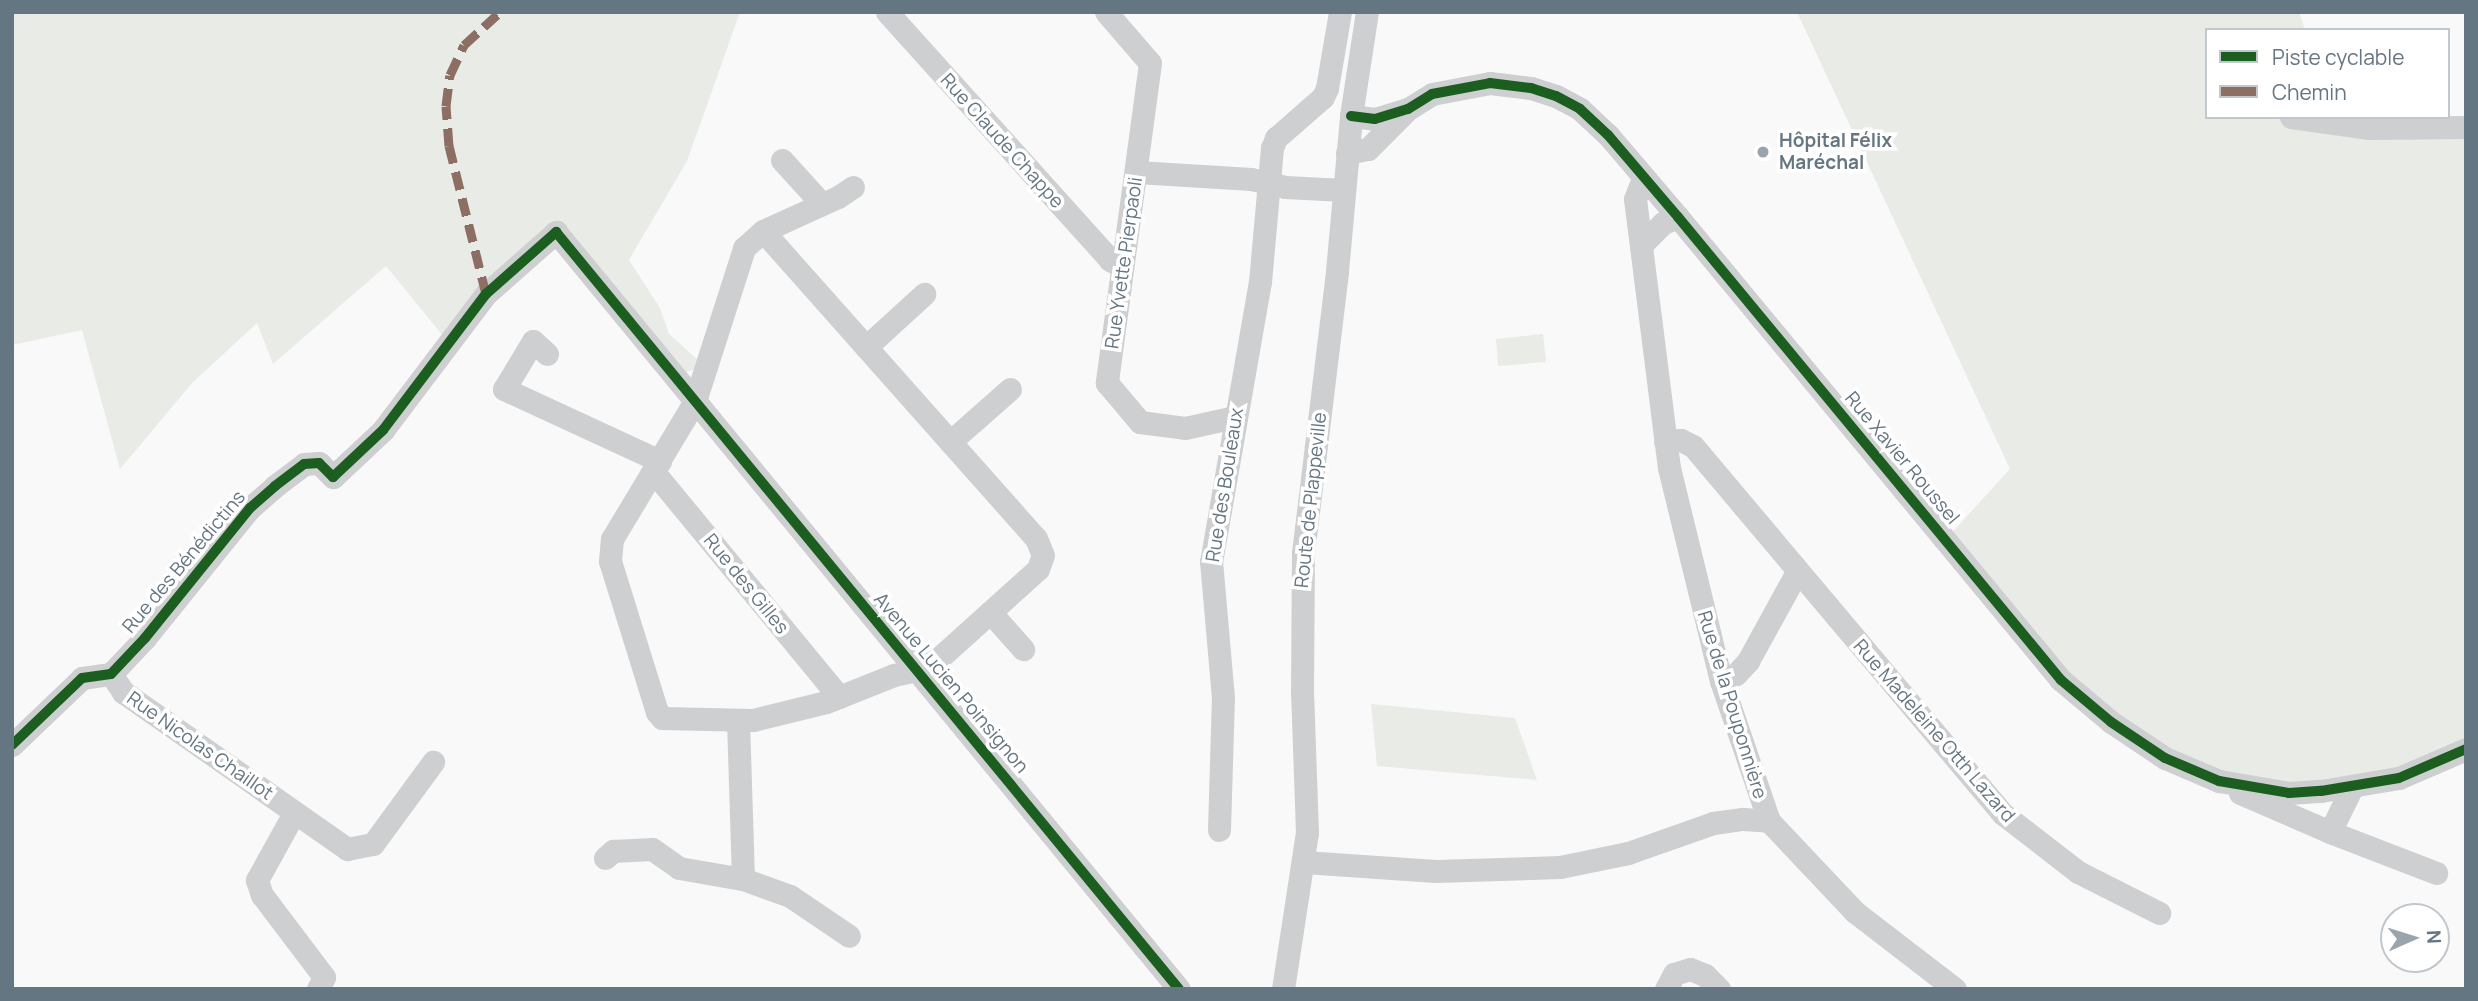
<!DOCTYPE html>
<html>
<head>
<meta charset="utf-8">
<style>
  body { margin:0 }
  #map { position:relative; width:2478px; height:1001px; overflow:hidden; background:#f9f9f9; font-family:Manrope,sans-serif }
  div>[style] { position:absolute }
  .green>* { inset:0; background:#e8ebe6 }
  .minor>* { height:23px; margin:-11.5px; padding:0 11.5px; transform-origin:11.5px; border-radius:11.5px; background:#cecfd0 }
  .quiet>* { height:9px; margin-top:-4.5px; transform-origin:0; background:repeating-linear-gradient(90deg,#8d6e63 0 18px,transparent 0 27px) }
  .cycleway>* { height:10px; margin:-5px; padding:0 5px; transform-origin:5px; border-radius:5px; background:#1b5e20 }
  .dots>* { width:19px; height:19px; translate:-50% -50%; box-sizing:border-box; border:4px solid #fff; border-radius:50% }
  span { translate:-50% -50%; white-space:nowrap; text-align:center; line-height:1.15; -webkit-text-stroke:7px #fff; paint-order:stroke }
  .street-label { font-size:19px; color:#657683 }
  .poi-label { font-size:19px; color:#657683; font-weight:700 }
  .left { translate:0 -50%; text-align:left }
  .frame { position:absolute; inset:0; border:14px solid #657683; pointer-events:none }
  .legend { position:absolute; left:2205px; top:28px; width:245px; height:91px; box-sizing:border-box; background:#fff; border:2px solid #c1c8cd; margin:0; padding:9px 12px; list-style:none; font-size:21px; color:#657683 }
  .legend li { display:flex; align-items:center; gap:14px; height:35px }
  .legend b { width:35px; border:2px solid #c1c8cd }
  .north { position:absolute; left:2380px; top:903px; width:70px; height:70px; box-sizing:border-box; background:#fff; border:2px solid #c1c8cd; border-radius:50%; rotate:87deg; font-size:19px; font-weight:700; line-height:28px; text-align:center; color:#657683 }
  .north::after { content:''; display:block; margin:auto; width:24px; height:32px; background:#99a4ac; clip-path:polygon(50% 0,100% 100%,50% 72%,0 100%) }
</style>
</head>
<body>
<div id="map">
  <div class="green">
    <i style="clip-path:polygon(12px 12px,740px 12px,687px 161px,629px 260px,660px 308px,669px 334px,698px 360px,696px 369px,686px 372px,668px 368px,556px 232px,444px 337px,386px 266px,273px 364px,257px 323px,192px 383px,120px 469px,82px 330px,12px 345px)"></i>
    <i style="clip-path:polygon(1797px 12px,2299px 12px,2305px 30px,2207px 30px,2207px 117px,2339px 117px,2466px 125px,2466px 749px,2352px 787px,2219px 781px,2087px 704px,1946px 539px,2010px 469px)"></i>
    <i style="clip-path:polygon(1543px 334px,1546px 362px,1498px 366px,1496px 339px)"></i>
    <i style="clip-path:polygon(1371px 704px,1515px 718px,1537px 780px,1377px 766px)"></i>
  </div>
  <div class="minor">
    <i style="left:887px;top:12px;width:334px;rotate:48deg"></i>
    <i style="left:1110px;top:260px;width:13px;rotate:29deg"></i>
    <i style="left:1106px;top:12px;width:67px;rotate:49.2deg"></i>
    <i style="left:1150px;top:63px;width:323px;rotate:97.7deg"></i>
    <i style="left:1107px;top:383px;width:51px;rotate:49.8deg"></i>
    <i style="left:1140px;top:422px;width:45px;rotate:7.6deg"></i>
    <i style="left:1185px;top:428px;width:51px;rotate:-12.4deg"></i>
    <i style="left:1351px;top:116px;width:24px;rotate:7deg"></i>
    <i style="left:1375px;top:119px;width:34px;rotate:-17deg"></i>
    <i style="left:1408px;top:109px;width:28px;rotate:-32deg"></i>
    <i style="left:1432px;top:94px;width:59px;rotate:-10.7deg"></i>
    <i style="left:1490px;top:83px;width:41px;rotate:7deg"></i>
    <i style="left:1531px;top:88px;width:26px;rotate:18deg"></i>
    <i style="left:1556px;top:96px;width:27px;rotate:28deg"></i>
    <i style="left:1580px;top:109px;width:38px;rotate:43deg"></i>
    <i style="left:1608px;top:135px;width:108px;rotate:49.5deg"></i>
    <i style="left:1678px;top:217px;width:601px;rotate:50.4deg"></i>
    <i style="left:2061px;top:680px;width:65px;rotate:40deg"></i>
    <i style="left:2111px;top:722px;width:65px;rotate:33.7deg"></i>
    <i style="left:2165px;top:758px;width:59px;rotate:23.1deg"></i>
    <i style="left:2219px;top:781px;width:71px;rotate:9.7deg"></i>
    <i style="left:2289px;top:793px;width:32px;rotate:-4deg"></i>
    <i style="left:2321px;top:791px;width:79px;rotate:-9.5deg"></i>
    <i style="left:2399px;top:778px;width:73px;rotate:-23.4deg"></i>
    <i style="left:2291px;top:117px;width:79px;rotate:8deg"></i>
    <i style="left:2369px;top:128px;width:97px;rotate:-0.6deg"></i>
    <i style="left:1347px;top:153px;width:21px;rotate:-11deg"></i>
    <i style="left:1368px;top:149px;width:57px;rotate:-45deg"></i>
    <i style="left:782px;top:160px;width:59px;rotate:47.7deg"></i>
    <i style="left:1137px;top:172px;width:114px;rotate:3.5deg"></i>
    <i style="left:1251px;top:179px;width:35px;rotate:13deg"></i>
    <i style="left:1285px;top:187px;width:59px;rotate:2.9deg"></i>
    <i style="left:763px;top:231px;width:411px;rotate:48.4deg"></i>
    <i style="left:1036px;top:538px;width:18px;rotate:68deg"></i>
    <i style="left:1043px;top:555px;width:15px;rotate:110deg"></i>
    <i style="left:1038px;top:569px;width:135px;rotate:138deg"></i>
    <i style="left:938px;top:659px;width:24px;rotate:152deg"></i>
    <i style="left:917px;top:670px;width:24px;rotate:168deg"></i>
    <i style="left:894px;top:675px;width:73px;rotate:158.3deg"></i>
    <i style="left:826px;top:702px;width:75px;rotate:166.1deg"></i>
    <i style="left:753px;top:720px;width:91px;rotate:-178.7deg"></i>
    <i style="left:662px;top:718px;width:8px;rotate:-130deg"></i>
    <i style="left:657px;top:712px;width:158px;rotate:-107.3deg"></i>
    <i style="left:610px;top:561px;width:22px;rotate:-85deg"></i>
    <i style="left:612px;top:539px;width:161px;rotate:-59deg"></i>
    <i style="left:695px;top:401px;width:161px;rotate:-72.2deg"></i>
    <i style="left:744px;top:248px;width:25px;rotate:-42deg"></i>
    <i style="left:763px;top:231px;width:82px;rotate:-24.4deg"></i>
    <i style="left:838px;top:197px;width:18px;rotate:-34deg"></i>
    <i style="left:1641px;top:245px;width:31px;rotate:-45deg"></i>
    <i style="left:1663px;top:223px;width:16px;rotate:-22deg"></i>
    <i style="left:866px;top:347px;width:79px;rotate:-42.4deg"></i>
    <i style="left:547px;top:354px;width:19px;rotate:-137deg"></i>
    <i style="left:533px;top:341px;width:56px;rotate:121.1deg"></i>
    <i style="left:504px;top:389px;width:172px;rotate:24.8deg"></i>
    <i style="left:1665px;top:441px;width:16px;rotate:-4deg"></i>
    <i style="left:1681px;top:440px;width:13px;rotate:27deg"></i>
    <i style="left:1693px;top:446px;width:481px;rotate:49.9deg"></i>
    <i style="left:2003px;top:814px;width:95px;rotate:37.7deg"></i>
    <i style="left:2078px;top:872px;width:91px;rotate:26.8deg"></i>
    <i style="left:950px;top:442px;width:80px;rotate:-41.5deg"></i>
    <i style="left:653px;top:471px;width:293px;rotate:50.5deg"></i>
    <i style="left:990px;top:612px;width:50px;rotate:48.3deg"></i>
    <i style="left:111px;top:674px;width:22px;rotate:56deg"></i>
    <i style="left:123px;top:692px;width:274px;rotate:35deg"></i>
    <i style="left:347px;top:849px;width:26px;rotate:-11deg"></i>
    <i style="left:373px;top:844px;width:102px;rotate:-53.8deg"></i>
    <i style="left:1721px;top:681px;width:17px;rotate:-25deg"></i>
    <i style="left:1736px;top:674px;width:18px;rotate:-47deg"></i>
    <i style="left:1748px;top:661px;width:102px;rotate:-61.2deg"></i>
    <i style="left:738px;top:720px;width:159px;rotate:88.2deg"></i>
    <i style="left:12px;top:745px;width:97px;rotate:-43.7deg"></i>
    <i style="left:82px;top:678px;width:29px;rotate:-8deg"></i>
    <i style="left:111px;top:674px;width:50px;rotate:-46.6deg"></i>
    <i style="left:145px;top:638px;width:167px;rotate:-51.1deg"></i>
    <i style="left:250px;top:508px;width:33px;rotate:-41deg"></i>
    <i style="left:275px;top:486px;width:36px;rotate:-37deg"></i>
    <i style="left:304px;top:464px;width:15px;rotate:-4deg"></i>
    <i style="left:319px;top:463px;width:20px;rotate:45deg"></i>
    <i style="left:333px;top:477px;width:69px;rotate:-43.2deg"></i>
    <i style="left:383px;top:430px;width:171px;rotate:-52.9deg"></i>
    <i style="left:486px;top:294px;width:94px;rotate:-41.5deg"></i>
    <i style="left:556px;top:232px;width:980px;rotate:50.55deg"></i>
    <i style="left:2240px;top:793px;width:98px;rotate:23.4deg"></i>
    <i style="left:2330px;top:832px;width:114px;rotate:21.1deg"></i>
    <i style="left:294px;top:813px;width:77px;rotate:118.9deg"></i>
    <i style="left:257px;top:880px;width:16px;rotate:72deg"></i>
    <i style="left:262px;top:895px;width:103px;rotate:52.9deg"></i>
    <i style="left:324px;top:977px;width:13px;rotate:117deg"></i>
    <i style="left:1769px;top:821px;width:125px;rotate:46.6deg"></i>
    <i style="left:1855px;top:912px;width:126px;rotate:37.6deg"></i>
    <i style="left:1219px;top:830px;width:132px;rotate:-88.3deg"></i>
    <i style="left:1223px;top:698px;width:137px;rotate:-95deg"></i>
    <i style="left:1211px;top:562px;width:284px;rotate:-80.1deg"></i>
    <i style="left:1260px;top:282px;width:135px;rotate:-84.9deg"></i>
    <i style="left:1272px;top:148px;width:11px;rotate:-68deg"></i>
    <i style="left:1276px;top:138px;width:62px;rotate:-41.1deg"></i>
    <i style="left:1323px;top:97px;width:10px;rotate:-66deg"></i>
    <i style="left:1327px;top:88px;width:77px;rotate:-80.3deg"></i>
    <i style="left:2330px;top:832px;width:50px;rotate:-63.9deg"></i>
    <i style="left:605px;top:858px;width:11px;rotate:-41deg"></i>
    <i style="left:613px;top:851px;width:39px;rotate:-3deg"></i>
    <i style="left:652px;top:849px;width:33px;rotate:35deg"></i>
    <i style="left:679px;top:868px;width:65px;rotate:9.8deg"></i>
    <i style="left:743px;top:879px;width:50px;rotate:19.9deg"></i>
    <i style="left:790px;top:896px;width:71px;rotate:34.1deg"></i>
    <i style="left:1304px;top:862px;width:132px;rotate:3.9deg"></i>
    <i style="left:1436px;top:871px;width:124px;rotate:-1.8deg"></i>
    <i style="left:1560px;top:867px;width:69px;rotate:-11.6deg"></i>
    <i style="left:1628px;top:853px;width:90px;rotate:-19.4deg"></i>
    <i style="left:1713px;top:823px;width:30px;rotate:-8deg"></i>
    <i style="left:1743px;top:819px;width:26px;rotate:4deg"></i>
    <i style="left:1769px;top:821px;width:148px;rotate:-108.9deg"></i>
    <i style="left:1721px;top:681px;width:219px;rotate:-103.7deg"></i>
    <i style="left:1669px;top:468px;width:271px;rotate:-97.2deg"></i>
    <i style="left:1635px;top:199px;width:22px;rotate:-69deg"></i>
    <i style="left:1283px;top:989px;width:158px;rotate:-81.3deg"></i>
    <i style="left:1307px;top:833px;width:141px;rotate:-92deg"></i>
    <i style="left:1302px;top:692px;width:139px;rotate:-89.6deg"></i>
    <i style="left:1303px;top:553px;width:284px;rotate:-83.1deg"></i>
    <i style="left:1337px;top:271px;width:156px;rotate:-84.8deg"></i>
    <i style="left:1351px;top:116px;width:105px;rotate:-81.3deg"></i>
    <i style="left:1666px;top:989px;width:17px;rotate:-62deg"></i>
    <i style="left:1674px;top:974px;width:17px;rotate:-17deg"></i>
    <i style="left:1690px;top:969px;width:16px;rotate:22deg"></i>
    <i style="left:1705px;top:975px;width:20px;rotate:45deg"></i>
  </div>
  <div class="quiet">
    <i style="left:486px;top:294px;width:153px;rotate:-104deg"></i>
    <i style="left:449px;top:146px;width:40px;rotate:-94.3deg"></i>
    <i style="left:446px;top:106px;width:31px;rotate:-83deg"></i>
    <i style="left:450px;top:75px;width:33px;rotate:-65deg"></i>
    <i style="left:464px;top:45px;width:49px;rotate:-42.5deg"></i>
  </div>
  <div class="cycleway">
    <i style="left:1351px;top:116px;width:24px;rotate:7deg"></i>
    <i style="left:1375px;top:119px;width:34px;rotate:-17deg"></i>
    <i style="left:1408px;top:109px;width:28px;rotate:-32deg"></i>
    <i style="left:1432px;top:94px;width:59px;rotate:-10.7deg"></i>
    <i style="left:1490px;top:83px;width:41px;rotate:7deg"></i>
    <i style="left:1531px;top:88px;width:26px;rotate:18deg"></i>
    <i style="left:1556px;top:96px;width:27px;rotate:28deg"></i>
    <i style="left:1580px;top:109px;width:38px;rotate:43deg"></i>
    <i style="left:1608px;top:135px;width:108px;rotate:49.5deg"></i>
    <i style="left:1678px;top:217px;width:601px;rotate:50.4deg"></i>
    <i style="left:2061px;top:680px;width:65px;rotate:40deg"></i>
    <i style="left:2111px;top:722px;width:65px;rotate:33.7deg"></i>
    <i style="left:2165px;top:758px;width:59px;rotate:23.1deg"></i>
    <i style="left:2219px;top:781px;width:71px;rotate:9.7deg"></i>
    <i style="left:2289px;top:793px;width:32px;rotate:-4deg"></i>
    <i style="left:2321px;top:791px;width:79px;rotate:-9.5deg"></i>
    <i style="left:2399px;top:778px;width:73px;rotate:-23.4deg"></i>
    <i style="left:12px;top:745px;width:97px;rotate:-43.7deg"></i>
    <i style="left:82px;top:678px;width:29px;rotate:-8deg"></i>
    <i style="left:111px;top:674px;width:50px;rotate:-46.6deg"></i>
    <i style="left:145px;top:638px;width:167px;rotate:-51.1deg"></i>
    <i style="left:250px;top:508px;width:33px;rotate:-41deg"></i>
    <i style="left:275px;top:486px;width:36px;rotate:-37deg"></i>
    <i style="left:304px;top:464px;width:15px;rotate:-4deg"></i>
    <i style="left:319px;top:463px;width:20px;rotate:45deg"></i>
    <i style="left:333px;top:477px;width:69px;rotate:-43.2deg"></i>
    <i style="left:383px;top:430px;width:171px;rotate:-52.9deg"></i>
    <i style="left:486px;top:294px;width:94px;rotate:-41.5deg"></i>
    <i style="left:556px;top:232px;width:980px;rotate:50.55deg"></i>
  </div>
  <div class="dots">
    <i style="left:1763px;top:152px;background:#99a4ac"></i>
  </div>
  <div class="street-label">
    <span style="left:1002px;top:141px;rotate:48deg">Rue Claude Chappe</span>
    <span style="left:1124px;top:263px;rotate:-82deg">Rue Yvette Pierpaoli</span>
    <span style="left:1902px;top:458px;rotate:50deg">Rue Xavier Roussel</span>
    <span style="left:1225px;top:485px;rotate:-81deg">Rue des Bouleaux</span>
    <span style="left:1311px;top:500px;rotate:-84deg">Route de Plappeville</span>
    <span style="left:184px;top:562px;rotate:-50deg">Rue des Bénédictins</span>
    <span style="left:746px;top:584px;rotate:51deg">Rue des Gilles</span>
    <span style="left:951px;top:683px;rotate:50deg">Avenue Lucien Poinsignon</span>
    <span style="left:1732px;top:705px;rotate:73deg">Rue de la Pouponnière</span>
    <span style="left:1934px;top:731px;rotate:49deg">Rue Madeleine Otth Lazard</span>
    <span style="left:200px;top:746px;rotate:35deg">Rue Nicolas Chaillot</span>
  </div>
  <div class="poi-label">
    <span class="left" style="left:1779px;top:152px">Hôpital Félix<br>Maréchal</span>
  </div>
  <div class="frame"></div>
  <ul class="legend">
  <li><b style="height:9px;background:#1b5e20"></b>Piste cyclable</li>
  <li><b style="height:9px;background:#8d6e63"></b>Chemin</li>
  </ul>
  <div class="north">N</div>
</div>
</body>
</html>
